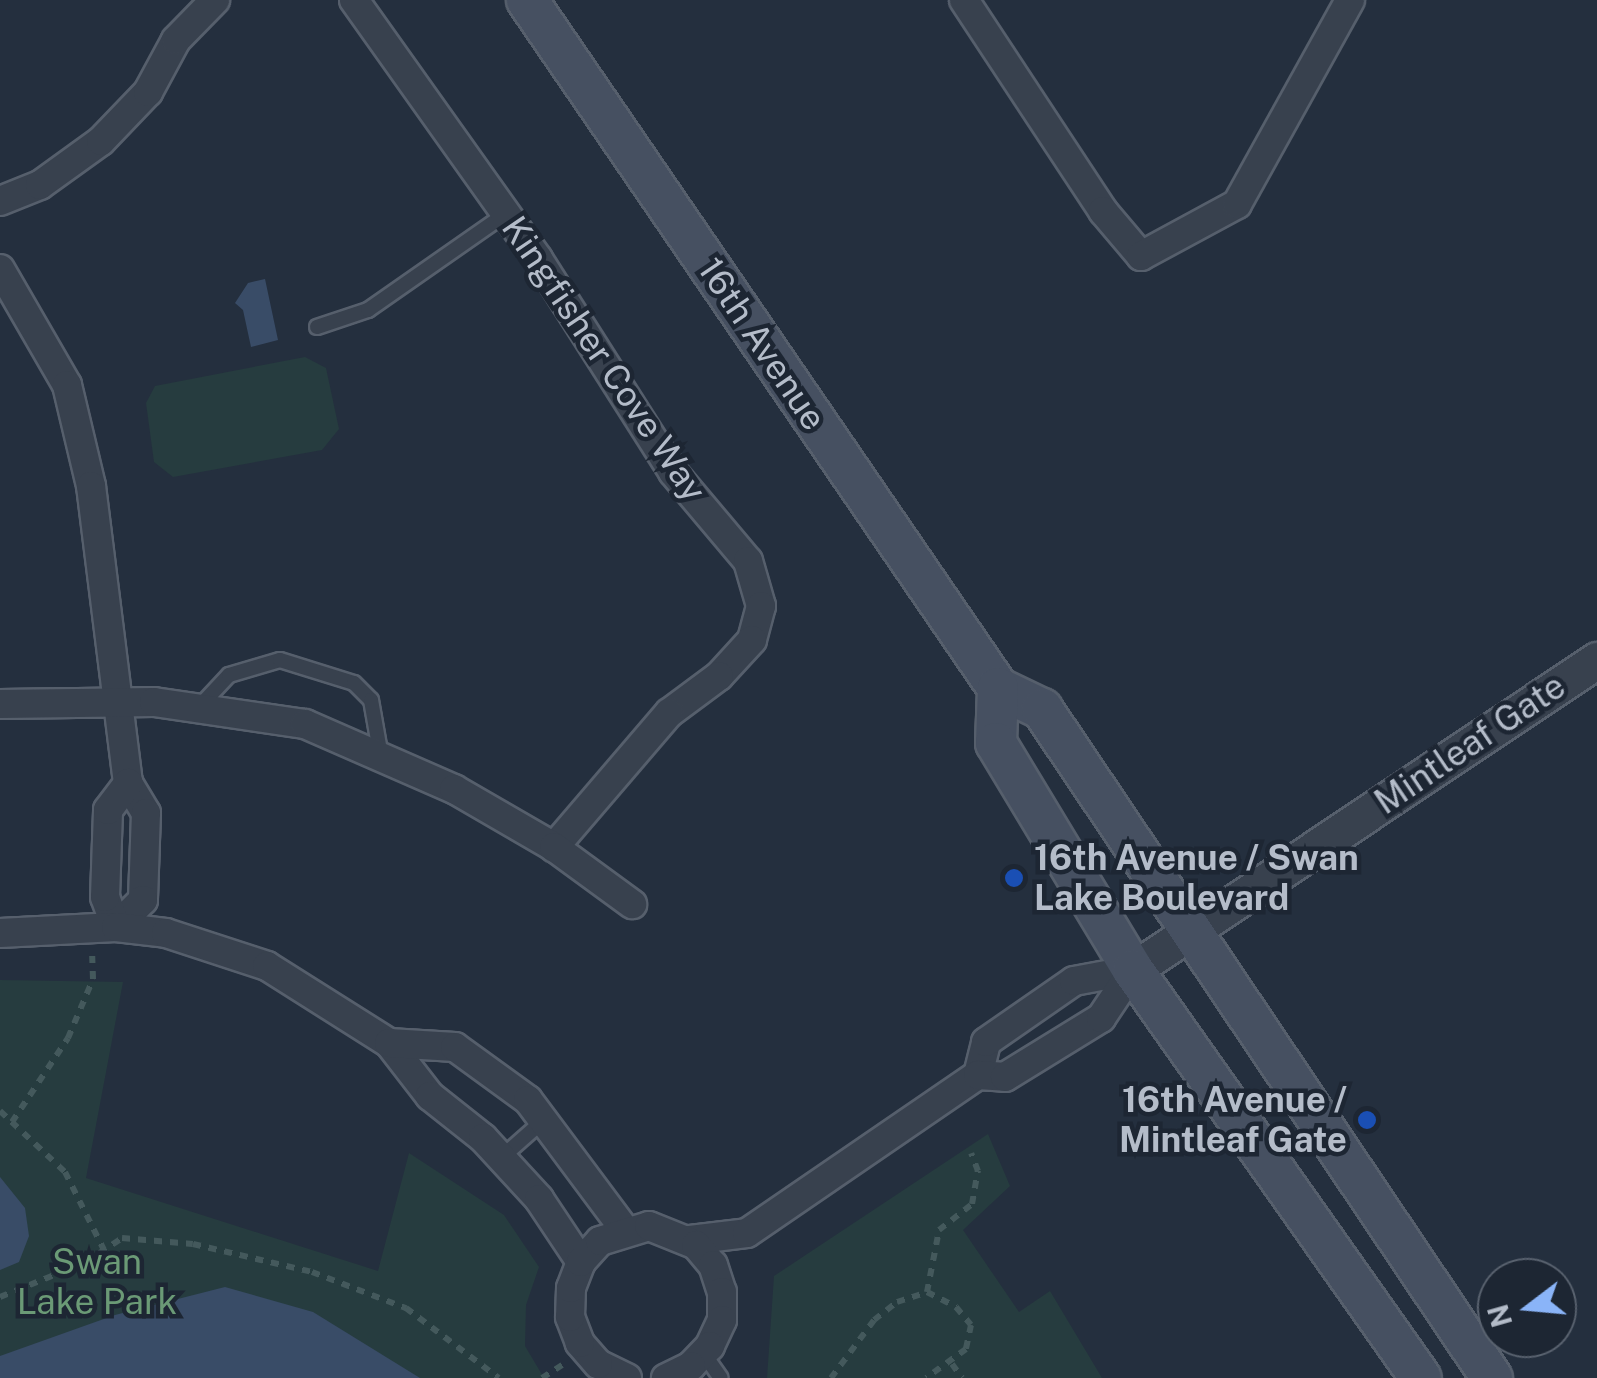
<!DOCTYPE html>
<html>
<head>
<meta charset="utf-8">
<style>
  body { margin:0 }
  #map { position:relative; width:1597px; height:1378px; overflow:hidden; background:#242f3e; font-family:"Public Sans",sans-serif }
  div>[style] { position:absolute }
  .green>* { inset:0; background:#263c3f }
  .water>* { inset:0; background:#394c67 }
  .path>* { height:6px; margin-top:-3px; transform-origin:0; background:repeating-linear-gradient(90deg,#44595c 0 8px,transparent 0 16px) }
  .roads { filter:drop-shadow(2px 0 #565f6c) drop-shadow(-2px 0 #565f6c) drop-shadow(0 2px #565f6c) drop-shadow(0 -2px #565f6c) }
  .service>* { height:14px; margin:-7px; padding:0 7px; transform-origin:7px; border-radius:7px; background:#38414e }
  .minor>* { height:28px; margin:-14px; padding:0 14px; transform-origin:14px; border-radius:14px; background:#38414e }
  .tertiary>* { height:35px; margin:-17.5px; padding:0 17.5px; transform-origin:17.5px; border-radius:17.5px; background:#38414e }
  .secondary>* { height:40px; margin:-20px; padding:0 20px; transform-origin:20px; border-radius:20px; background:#465061 }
  .dots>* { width:28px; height:28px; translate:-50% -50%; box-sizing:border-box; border:5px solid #1d2633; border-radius:50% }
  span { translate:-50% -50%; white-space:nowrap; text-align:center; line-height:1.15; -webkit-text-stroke:9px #1d2633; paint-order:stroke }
  .street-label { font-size:35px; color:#b4bcc9 }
  .poi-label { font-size:35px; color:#b4bcc9; font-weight:700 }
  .left { translate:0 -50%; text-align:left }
  .right { translate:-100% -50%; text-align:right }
  .park-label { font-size:35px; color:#6b9a76 }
  .north { position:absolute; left:1477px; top:1258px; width:100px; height:100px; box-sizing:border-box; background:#1d2633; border:2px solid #59626f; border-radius:50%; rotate:254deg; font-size:28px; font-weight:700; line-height:40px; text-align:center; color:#b4bcc9 }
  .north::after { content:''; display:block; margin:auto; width:35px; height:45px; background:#8ab4f8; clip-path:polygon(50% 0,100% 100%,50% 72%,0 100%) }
</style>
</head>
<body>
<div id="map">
  <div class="green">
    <i style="clip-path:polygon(305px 357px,326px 368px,339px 429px,322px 450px,173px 477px,154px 462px,146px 403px,155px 386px)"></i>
    <i style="clip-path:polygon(0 980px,123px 982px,86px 1178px,378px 1271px,409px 1153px,504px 1215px,539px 1267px,526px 1305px,525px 1346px,544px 1378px,0 1378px)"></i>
    <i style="clip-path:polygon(988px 1134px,1010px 1186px,963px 1230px,1019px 1312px,1050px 1291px,1102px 1378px,767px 1378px,774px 1276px)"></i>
  </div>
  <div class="water">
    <i style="clip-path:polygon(265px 279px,278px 340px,251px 347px,243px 310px,235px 303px,248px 283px)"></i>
    <i style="clip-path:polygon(0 1177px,25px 1208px,29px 1236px,19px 1262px,0 1270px)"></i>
    <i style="clip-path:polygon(225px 1287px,313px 1312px,420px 1378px,0 1378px,0 1356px,115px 1315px)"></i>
  </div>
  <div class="path">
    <i style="left:0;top:1111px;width:89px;rotate:43.2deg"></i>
    <i style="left:65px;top:1172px;width:87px;rotate:63.4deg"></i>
    <i style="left:12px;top:1122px;width:101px;rotate:-56.3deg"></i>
    <i style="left:68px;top:1038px;width:64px;rotate:-67deg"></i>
    <i style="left:93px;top:979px;width:23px;rotate:-92deg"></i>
    <i style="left:927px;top:1292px;width:63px;rotate:-79deg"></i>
    <i style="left:939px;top:1230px;width:42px;rotate:-38.2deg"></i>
    <i style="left:972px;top:1204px;width:34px;rotate:-80deg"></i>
    <i style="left:978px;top:1171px;width:19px;rotate:-111deg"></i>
    <i style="left:0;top:1297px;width:93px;rotate:-22.1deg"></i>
    <i style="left:86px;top:1262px;width:43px;rotate:-33.7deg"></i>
    <i style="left:122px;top:1238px;width:71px;rotate:4.8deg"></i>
    <i style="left:193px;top:1244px;width:122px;rotate:13.2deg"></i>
    <i style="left:312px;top:1272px;width:101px;rotate:21deg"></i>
    <i style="left:406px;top:1308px;width:116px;rotate:37deg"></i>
    <i style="left:952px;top:1364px;width:17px;rotate:54deg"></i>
    <i style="left:542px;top:1378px;width:24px;rotate:-33deg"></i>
    <i style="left:831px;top:1378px;width:72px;rotate:-53.4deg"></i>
    <i style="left:874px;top:1320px;width:29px;rotate:-38deg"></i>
    <i style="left:897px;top:1302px;width:32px;rotate:-18deg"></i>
    <i style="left:927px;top:1292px;width:33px;rotate:27deg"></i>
    <i style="left:956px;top:1307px;width:23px;rotate:50deg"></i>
    <i style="left:971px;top:1325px;width:25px;rotate:102deg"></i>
    <i style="left:966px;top:1349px;width:49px;rotate:144.1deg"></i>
  </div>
  <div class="roads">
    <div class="service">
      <i style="left:317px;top:327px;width:54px;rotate:-18.4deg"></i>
      <i style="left:368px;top:310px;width:169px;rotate:-34.9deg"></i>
      <i style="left:201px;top:705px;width:41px;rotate:-47deg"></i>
      <i style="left:229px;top:675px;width:53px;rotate:-16.4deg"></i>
      <i style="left:280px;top:660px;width:77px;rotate:17.3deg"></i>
      <i style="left:354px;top:683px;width:24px;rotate:45deg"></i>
      <i style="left:371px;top:700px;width:52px;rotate:80deg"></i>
      <i style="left:502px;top:1157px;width:56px;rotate:-41.4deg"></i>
      <i style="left:704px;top:1354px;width:29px;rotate:55deg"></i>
    </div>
    <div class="minor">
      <i style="left:354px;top:0;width:318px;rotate:54.6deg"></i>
      <i style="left:538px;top:259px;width:252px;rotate:57.6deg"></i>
      <i style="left:673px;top:472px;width:116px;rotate:49.9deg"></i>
      <i style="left:748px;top:561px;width:47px;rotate:73.9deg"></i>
      <i style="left:761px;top:606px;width:35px;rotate:105deg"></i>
      <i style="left:752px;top:640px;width:49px;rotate:132.5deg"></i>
      <i style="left:719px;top:676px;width:62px;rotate:143.5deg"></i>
      <i style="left:669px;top:713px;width:177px;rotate:130.6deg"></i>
      <i style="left:964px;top:0;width:253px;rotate:56.6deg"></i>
      <i style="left:1103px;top:211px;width:59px;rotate:49.8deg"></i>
      <i style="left:1141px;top:256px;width:109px;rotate:-28.4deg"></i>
      <i style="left:1237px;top:204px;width:233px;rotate:-61deg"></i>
      <i style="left:0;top:201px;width:43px;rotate:-21.8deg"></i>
      <i style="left:40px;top:185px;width:75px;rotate:-35.8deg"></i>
      <i style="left:101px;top:141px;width:68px;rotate:-46.2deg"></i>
      <i style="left:148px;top:92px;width:59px;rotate:-61.7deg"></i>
      <i style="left:176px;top:40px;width:56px;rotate:-45.7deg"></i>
      <i style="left:0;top:269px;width:134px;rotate:60deg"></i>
      <i style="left:67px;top:385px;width:104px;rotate:76.6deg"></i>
      <i style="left:91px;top:486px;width:299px;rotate:82.9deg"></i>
      <i style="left:128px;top:783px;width:35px;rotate:59deg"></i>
      <i style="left:146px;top:813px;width:87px;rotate:92deg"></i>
      <i style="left:143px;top:900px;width:38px;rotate:135deg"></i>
      <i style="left:116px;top:927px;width:32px;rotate:-110deg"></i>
      <i style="left:105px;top:897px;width:87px;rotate:-88deg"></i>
      <i style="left:108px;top:810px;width:34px;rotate:-53deg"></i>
      <i style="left:0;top:704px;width:154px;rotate:-0.7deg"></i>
      <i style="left:154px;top:702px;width:153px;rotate:8.3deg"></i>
      <i style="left:305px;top:724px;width:163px;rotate:23.6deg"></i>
      <i style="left:454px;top:789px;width:116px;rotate:30.1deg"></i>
      <i style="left:554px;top:847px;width:97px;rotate:36.2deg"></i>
      <i style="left:0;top:933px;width:116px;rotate:-3deg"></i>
      <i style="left:116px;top:927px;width:50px;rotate:6.8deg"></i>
      <i style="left:166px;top:933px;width:106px;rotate:18.1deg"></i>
      <i style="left:267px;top:966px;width:144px;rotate:32.3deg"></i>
      <i style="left:389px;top:1043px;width:67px;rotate:52.3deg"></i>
      <i style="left:430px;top:1096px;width:68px;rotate:38.4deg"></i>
      <i style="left:483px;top:1138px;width:83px;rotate:47.4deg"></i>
      <i style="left:539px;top:1199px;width:76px;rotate:56.3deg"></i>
      <i style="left:389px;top:1043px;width:66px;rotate:3.5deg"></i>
      <i style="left:455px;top:1047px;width:90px;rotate:36deg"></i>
      <i style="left:528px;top:1100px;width:161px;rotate:53.3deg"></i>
      <i style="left:978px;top:1075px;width:34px;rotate:-76deg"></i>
      <i style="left:986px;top:1042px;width:107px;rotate:-34.7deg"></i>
      <i style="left:1074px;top:981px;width:60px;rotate:-10.6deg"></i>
      <i style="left:690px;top:1240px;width:57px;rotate:-7deg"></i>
      <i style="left:747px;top:1233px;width:280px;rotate:-34.4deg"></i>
      <i style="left:978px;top:1075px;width:27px;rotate:4deg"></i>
      <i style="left:1005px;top:1077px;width:113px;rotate:-31.6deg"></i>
      <i style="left:1101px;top:1018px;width:58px;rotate:-56.3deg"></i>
      <i style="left:627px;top:1378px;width:32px;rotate:-154deg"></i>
      <i style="left:598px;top:1364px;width:28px;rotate:-131deg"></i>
      <i style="left:580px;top:1343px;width:28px;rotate:-111deg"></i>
      <i style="left:570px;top:1317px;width:29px;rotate:-88deg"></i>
      <i style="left:571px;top:1288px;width:28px;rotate:-69deg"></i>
      <i style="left:581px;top:1262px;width:28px;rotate:-48deg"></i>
      <i style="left:600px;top:1241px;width:51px;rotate:-17deg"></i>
      <i style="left:649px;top:1226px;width:51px;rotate:22deg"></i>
      <i style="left:696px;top:1245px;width:26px;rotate:50deg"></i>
      <i style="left:713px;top:1265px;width:28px;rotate:72deg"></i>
      <i style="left:722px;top:1292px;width:28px;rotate:90deg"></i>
      <i style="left:722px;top:1320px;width:29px;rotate:115deg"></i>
      <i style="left:710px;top:1346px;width:28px;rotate:134deg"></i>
      <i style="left:691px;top:1366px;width:28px;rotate:154deg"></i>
    </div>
    <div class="tertiary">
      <i style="left:1133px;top:970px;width:558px;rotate:-33.75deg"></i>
    </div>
    <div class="secondary">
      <i style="left:527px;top:0;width:834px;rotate:55.6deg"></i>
      <i style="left:998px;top:688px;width:49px;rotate:25.5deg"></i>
      <i style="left:1042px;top:709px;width:806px;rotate:56.07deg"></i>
      <i style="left:998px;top:688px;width:55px;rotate:92.1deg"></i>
      <i style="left:996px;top:743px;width:265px;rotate:58.9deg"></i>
      <i style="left:1133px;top:970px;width:499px;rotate:54.8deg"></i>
    </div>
  </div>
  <div class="dots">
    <i style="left:1014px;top:878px;background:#1a4fb4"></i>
    <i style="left:1367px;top:1120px;background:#1a4fb4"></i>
  </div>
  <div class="street-label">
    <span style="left:762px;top:344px;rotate:56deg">16th Avenue</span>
    <span style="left:604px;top:359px;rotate:56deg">Kingfisher Cove Way</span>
    <span style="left:1470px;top:744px;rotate:-34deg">Mintleaf Gate</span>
  </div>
  <div class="poi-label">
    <span class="left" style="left:1034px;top:878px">16th Avenue / Swan<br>Lake Boulevard</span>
    <span class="right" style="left:1347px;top:1120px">16th Avenue /<br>Mintleaf Gate</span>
  </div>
  <div class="park-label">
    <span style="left:97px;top:1282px">Swan<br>Lake Park</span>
  </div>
  <div class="north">N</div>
</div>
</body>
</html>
